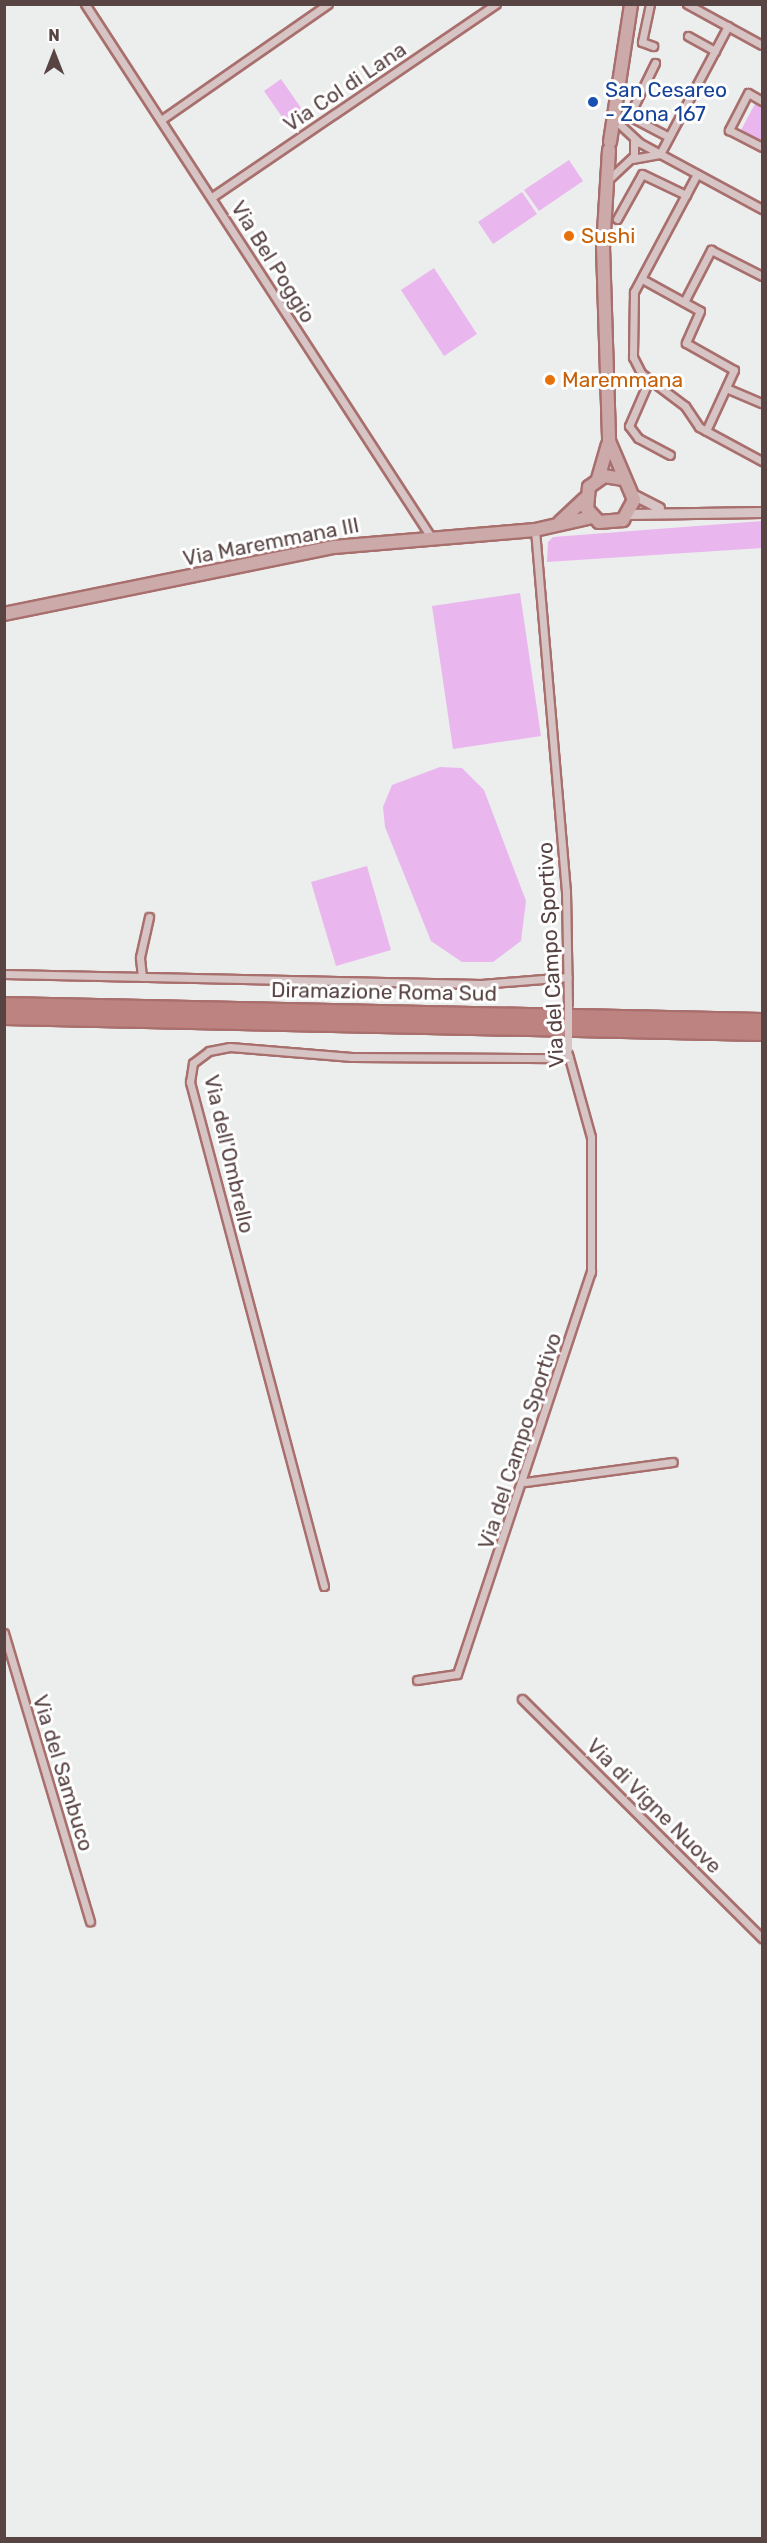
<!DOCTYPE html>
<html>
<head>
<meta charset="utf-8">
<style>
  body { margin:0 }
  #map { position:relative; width:767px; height:2543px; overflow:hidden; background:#ebeeed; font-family:Rubik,sans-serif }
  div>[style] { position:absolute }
  .green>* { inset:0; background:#e9b7ee }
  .roads { filter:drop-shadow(2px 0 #a86f6d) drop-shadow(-2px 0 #a86f6d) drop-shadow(0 2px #a86f6d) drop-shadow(0 -2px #a86f6d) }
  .minor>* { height:7px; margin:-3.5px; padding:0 3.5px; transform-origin:3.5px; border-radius:3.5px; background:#d7c4c4 }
  .tertiary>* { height:9px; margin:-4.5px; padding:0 4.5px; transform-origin:4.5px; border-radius:4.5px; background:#d7c4c4 }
  .primary>* { height:12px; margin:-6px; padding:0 6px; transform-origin:6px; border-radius:6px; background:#caa }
  .motorway>* { height:14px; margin:-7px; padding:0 7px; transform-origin:7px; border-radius:7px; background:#bc8381 }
  .minor-bridge>* { height:7px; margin:-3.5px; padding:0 3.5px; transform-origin:3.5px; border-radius:3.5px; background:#d7c4c4 }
  .dots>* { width:16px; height:16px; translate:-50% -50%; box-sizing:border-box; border:3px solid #fff; border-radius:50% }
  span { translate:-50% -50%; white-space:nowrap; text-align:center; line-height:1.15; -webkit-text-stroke:6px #fff; paint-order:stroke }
  .street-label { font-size:21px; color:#594444 }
  .transit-label { font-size:21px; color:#164399 }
  .left { translate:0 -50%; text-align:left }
  .food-label { font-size:21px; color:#c56008 }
  .frame { position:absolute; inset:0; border:6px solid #594444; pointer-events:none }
  .north { position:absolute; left:24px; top:24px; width:60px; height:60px; -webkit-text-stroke:4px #fff; paint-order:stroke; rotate:0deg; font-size:16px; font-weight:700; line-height:24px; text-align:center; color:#594444 }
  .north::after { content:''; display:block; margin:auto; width:21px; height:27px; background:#594444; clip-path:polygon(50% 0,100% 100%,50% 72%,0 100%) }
</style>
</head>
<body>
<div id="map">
  <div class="green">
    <i style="clip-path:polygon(281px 79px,306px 115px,289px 127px,264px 91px)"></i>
    <i style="clip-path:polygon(756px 102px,762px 105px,762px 142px,741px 130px)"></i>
    <i style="clip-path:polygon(569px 160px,583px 181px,539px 211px,524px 190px)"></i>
    <i style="clip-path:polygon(522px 192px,537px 214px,493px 244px,478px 222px)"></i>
    <i style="clip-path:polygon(434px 268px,477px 334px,444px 356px,401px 290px)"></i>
    <i style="clip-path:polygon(762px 521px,762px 548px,547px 562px,548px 542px,553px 537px)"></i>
    <i style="clip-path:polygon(520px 593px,541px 736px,453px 749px,432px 606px)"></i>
    <i style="clip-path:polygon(440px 767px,462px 768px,484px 790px,526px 901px,521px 941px,493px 962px,462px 962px,431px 941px,385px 827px,383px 807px,392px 785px)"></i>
    <i style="clip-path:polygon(367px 866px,391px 950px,336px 966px,311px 882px)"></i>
  </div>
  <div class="roads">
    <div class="minor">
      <i style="left:85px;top:4px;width:635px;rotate:57.01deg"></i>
      <i style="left:650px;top:4px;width:39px;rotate:102deg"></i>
      <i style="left:642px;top:42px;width:12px;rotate:20deg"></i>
      <i style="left:687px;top:4px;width:85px;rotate:28.7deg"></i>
      <i style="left:688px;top:36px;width:31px;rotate:29deg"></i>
      <i style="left:655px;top:63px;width:59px;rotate:116.1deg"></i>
      <i style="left:629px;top:116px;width:45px;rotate:27.7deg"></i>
      <i style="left:762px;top:101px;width:16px;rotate:-150deg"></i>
      <i style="left:748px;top:93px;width:42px;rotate:117.2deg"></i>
      <i style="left:729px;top:130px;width:37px;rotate:27deg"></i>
      <i style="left:614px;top:119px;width:35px;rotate:43deg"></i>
      <i style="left:640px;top:143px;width:139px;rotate:28.4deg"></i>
      <i style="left:161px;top:120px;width:203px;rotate:-34.8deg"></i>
      <i style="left:660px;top:154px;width:145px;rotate:-62deg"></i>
      <i style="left:632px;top:159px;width:28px;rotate:-10deg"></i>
      <i style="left:697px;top:174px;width:134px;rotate:118.1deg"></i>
      <i style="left:634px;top:292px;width:65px;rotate:90.9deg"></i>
      <i style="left:633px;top:357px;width:18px;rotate:63deg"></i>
      <i style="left:641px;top:373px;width:55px;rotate:36.9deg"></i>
      <i style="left:685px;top:406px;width:25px;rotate:56deg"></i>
      <i style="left:699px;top:427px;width:72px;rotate:28.4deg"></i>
      <i style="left:609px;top:179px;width:34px;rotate:-43deg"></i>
      <i style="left:634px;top:156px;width:15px;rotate:-90deg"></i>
      <i style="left:212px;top:197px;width:343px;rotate:-34.2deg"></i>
      <i style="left:617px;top:219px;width:51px;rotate:-60.9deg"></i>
      <i style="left:642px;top:174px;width:49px;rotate:25.5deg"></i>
      <i style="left:642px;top:279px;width:66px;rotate:28.9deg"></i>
      <i style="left:700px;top:311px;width:35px;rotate:114deg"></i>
      <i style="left:686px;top:343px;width:55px;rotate:29.4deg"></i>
      <i style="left:734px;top:370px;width:67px;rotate:114.7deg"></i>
      <i style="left:684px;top:302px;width:59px;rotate:-62.6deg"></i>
      <i style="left:711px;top:250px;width:57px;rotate:27deg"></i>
      <i style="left:649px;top:380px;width:50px;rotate:113.5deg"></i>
      <i style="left:629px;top:426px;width:15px;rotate:53deg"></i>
      <i style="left:638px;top:438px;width:36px;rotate:28deg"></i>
      <i style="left:726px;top:388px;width:39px;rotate:23deg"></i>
      <i style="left:535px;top:530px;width:362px;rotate:85.1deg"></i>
      <i style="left:566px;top:891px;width:112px;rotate:89deg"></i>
      <i style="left:4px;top:974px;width:477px;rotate:1.2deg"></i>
      <i style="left:481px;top:984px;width:87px;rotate:-4.6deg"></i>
      <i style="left:142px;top:977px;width:20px;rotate:-96deg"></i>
      <i style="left:140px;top:957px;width:41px;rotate:-77.3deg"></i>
      <i style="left:525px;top:1482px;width:149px;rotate:-7.7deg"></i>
      <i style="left:324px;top:1586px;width:522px;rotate:-104.89deg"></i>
      <i style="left:190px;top:1082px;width:19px;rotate:-81deg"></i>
      <i style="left:193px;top:1063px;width:20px;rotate:-37deg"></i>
      <i style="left:209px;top:1051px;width:21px;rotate:-11deg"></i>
      <i style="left:230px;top:1047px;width:122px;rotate:4.7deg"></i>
      <i style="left:352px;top:1057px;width:217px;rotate:0.3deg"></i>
      <i style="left:4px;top:1633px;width:301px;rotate:73.4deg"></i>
      <i style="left:417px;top:1680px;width:40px;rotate:-8.5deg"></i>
      <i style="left:457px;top:1674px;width:424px;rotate:-71.6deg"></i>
      <i style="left:591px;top:1272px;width:135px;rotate:-90deg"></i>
      <i style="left:591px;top:1137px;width:86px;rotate:-105.5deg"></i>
      <i style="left:522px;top:1699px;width:339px;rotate:44.9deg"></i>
    </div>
    <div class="tertiary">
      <i style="left:634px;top:495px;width:28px;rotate:27deg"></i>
      <i style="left:629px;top:514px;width:133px;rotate:-0.9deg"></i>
    </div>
    <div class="primary">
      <i style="left:610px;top:142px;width:140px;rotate:-81.3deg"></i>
      <i style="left:609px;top:150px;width:97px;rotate:93.5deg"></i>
      <i style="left:603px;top:247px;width:194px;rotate:88.2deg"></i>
      <i style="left:609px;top:441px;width:64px;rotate:67deg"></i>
      <i style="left:634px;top:500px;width:23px;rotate:119deg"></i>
      <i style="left:623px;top:520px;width:24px;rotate:175deg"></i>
      <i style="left:599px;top:522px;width:18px;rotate:-133deg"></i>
      <i style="left:587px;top:509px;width:22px;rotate:-85deg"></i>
      <i style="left:589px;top:487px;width:19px;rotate:-36deg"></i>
      <i style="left:604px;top:476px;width:18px;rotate:9deg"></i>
      <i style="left:598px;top:479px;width:35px;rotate:-74deg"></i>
      <i style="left:560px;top:522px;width:34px;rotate:-43deg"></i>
      <i style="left:4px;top:614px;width:337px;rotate:-11.5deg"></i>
      <i style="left:334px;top:547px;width:202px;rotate:-4.8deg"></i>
      <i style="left:535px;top:530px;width:58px;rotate:-12.8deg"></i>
    </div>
    <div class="motorway">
      <i style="left:4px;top:1005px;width:758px;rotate:1.21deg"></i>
      <i style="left:4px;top:1017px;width:758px;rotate:1.21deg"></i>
    </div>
  </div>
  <div class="minor-bridge">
    <i style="left:568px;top:1049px;width:46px;rotate:-90deg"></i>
  </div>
  <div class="dots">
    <i style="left:593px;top:102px;background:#1a4fb4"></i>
    <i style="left:569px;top:236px;background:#e8710a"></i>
    <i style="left:550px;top:380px;background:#e8710a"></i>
  </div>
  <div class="street-label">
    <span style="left:345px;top:87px;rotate:-34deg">Via Col di Lana</span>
    <span style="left:273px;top:262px;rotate:58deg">Via Bel Poggio</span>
    <span style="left:271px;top:542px;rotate:-11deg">Via Maremmana III</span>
    <span style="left:551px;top:955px;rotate:-93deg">Via del Campo Sportivo</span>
    <span style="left:384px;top:992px;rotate:1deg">Diramazione Roma Sud</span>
    <span style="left:229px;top:1154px;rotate:77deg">Via dell'Ombrello</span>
    <span style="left:520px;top:1441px;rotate:-72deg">Via del Campo Sportivo</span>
    <span style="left:63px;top:1773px;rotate:73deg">Via del Sambuco</span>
    <span style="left:654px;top:1806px;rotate:45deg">Via di Vigne Nuove</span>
  </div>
  <div class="transit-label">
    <span class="left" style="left:605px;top:102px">San Cesareo<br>- Zona 167</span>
  </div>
  <div class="food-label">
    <span class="left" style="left:581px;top:236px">Sushi</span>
    <span class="left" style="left:562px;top:380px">Maremmana</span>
  </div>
  <div class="frame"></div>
  <div class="north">N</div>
</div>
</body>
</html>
